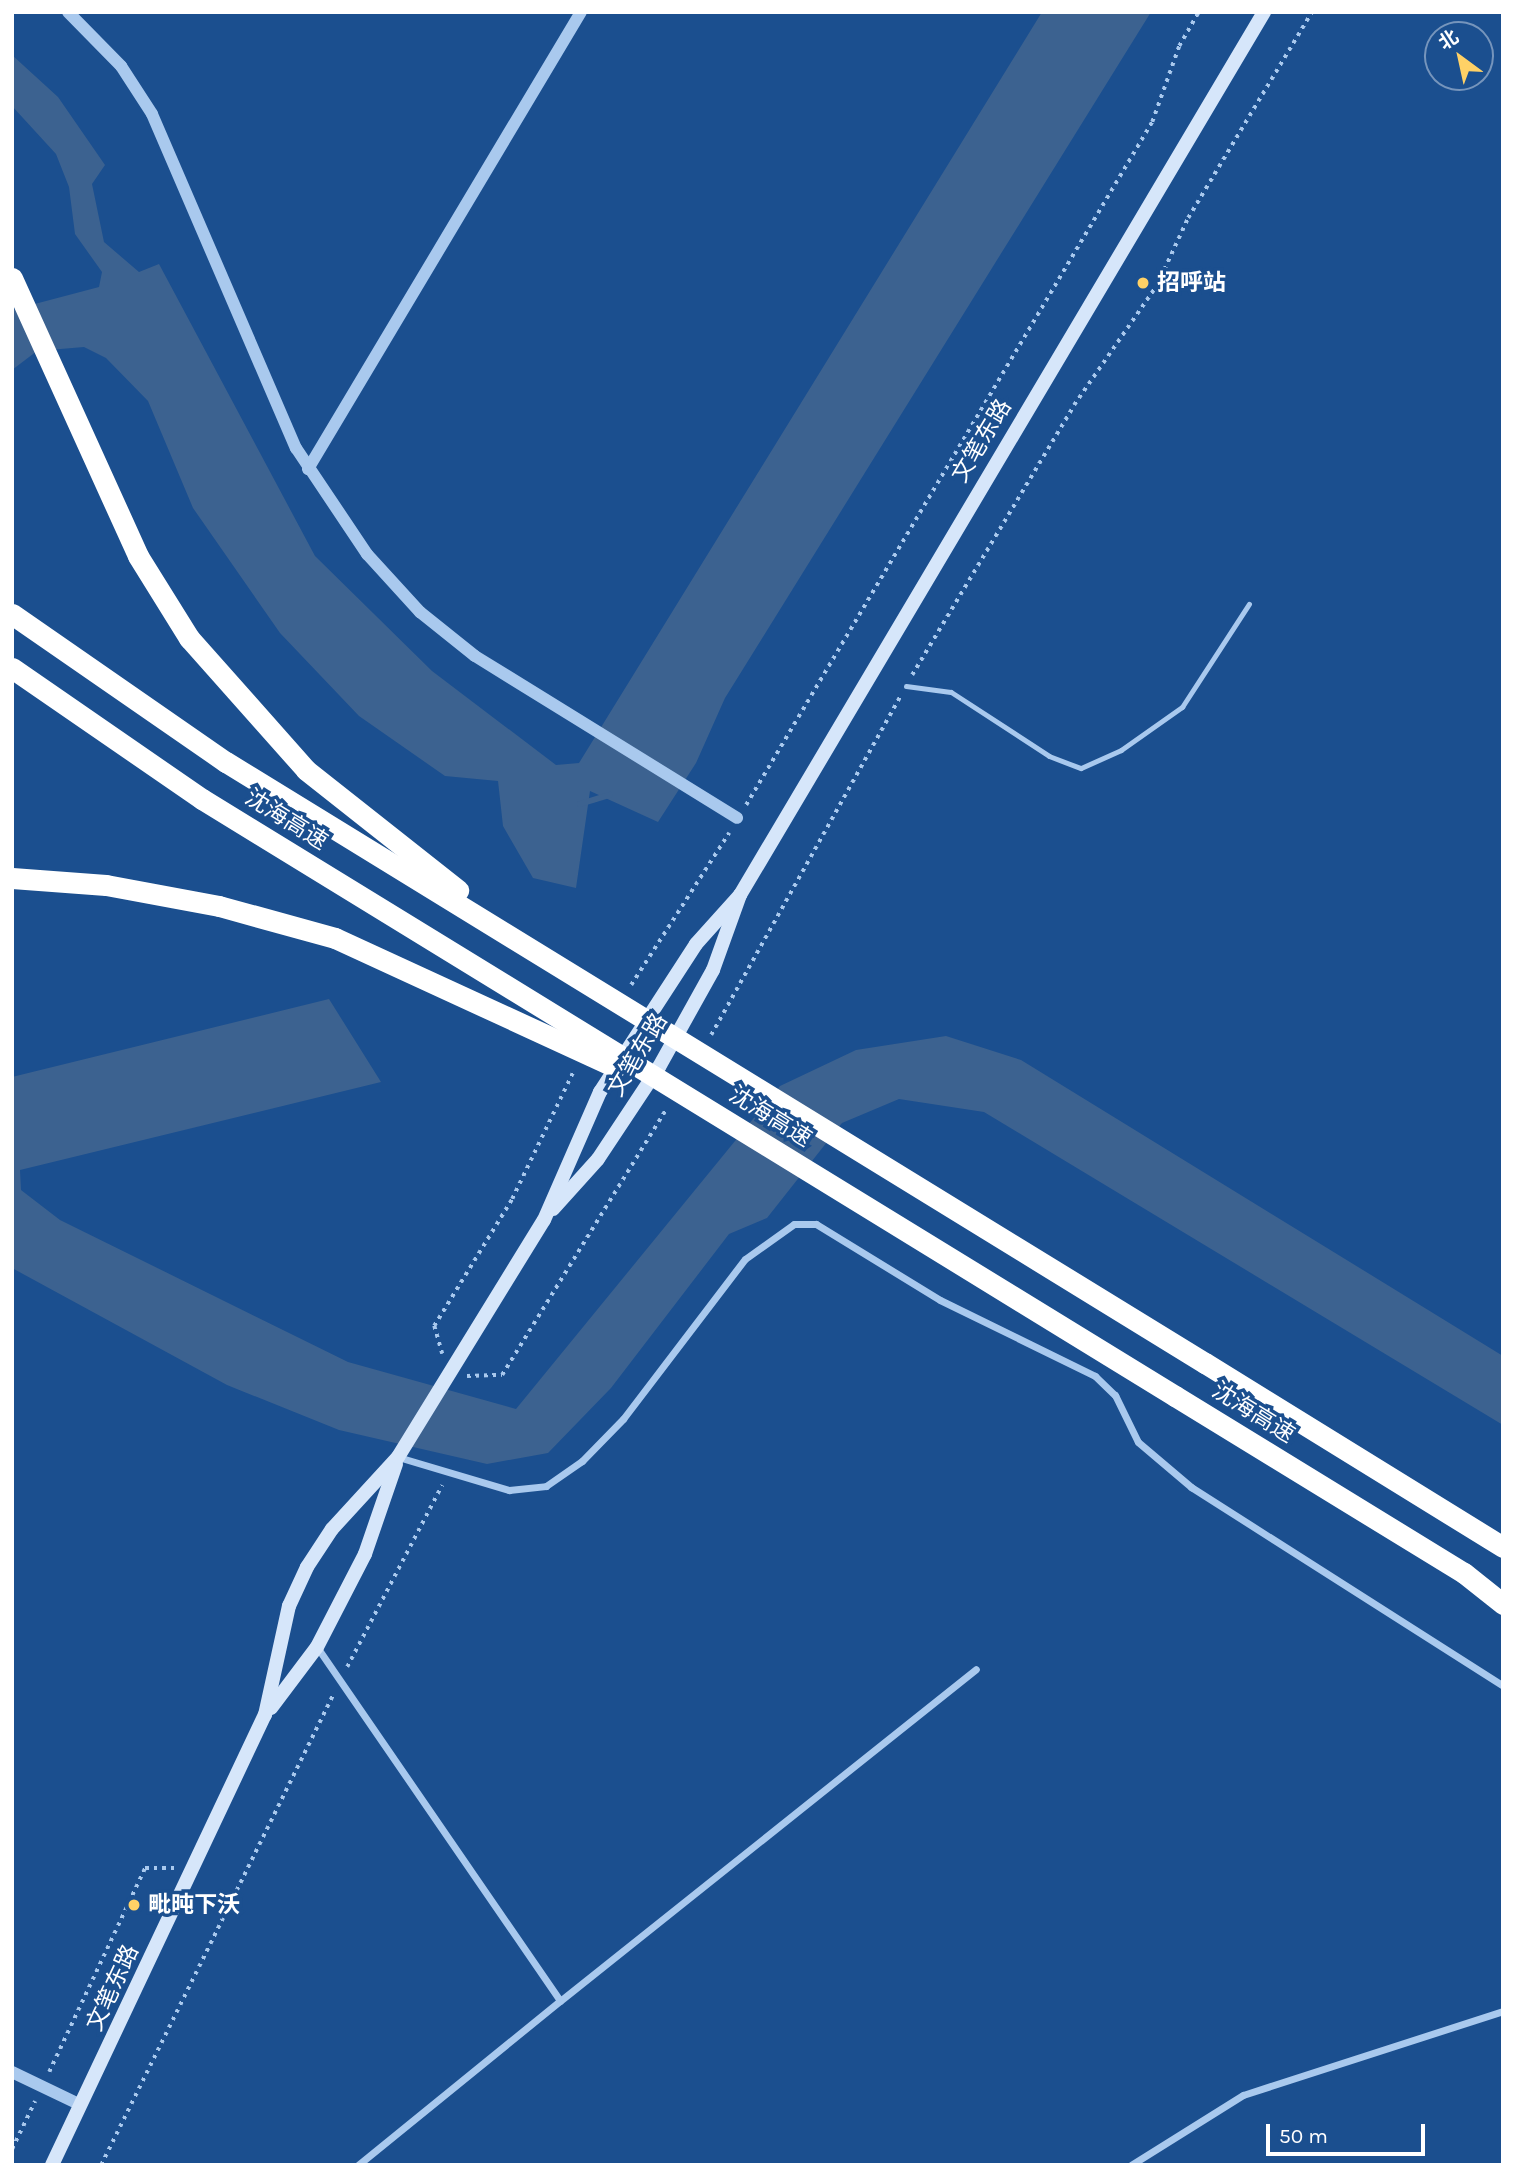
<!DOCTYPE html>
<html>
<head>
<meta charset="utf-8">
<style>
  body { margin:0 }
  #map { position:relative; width:1515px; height:2177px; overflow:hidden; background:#1b4f8f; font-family:Karla,"Noto Sans SC",sans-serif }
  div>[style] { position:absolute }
  .water>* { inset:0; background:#3c6290 }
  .stream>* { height:6px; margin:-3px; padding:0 3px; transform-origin:3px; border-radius:3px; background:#3c6290 }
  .path>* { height:3.5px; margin-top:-1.75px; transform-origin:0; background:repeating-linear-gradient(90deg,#a9c9ee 0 3.5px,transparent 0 8.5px) }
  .service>* { height:5px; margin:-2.5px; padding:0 2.5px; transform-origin:2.5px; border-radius:2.5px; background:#a9c9ee }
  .minor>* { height:7px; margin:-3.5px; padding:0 3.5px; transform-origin:3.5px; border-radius:3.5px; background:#a9c9ee }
  .tertiary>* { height:12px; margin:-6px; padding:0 6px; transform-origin:6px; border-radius:6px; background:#a9c9ee }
  .secondary>* { height:14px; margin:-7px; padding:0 7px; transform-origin:7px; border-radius:7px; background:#d6e6fa }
  .motorway>* { height:21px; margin:-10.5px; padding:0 10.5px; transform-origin:10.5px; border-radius:10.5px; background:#fff }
  .motorway-bridge>* { height:21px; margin:-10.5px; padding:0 10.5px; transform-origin:10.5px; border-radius:10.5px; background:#fff }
  .dots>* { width:19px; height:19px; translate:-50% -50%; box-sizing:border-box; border:4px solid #1b4f8f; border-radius:50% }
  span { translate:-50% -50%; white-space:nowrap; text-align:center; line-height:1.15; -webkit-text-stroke:7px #1b4f8f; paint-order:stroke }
  .poi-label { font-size:23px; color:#fff; font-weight:700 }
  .left { translate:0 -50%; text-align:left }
  .street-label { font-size:23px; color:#fff }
  .frame { position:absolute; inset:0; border:14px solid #fff; pointer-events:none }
  .north { position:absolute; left:1424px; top:21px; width:70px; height:70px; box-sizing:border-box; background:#1b4f8f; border:2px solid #7695bc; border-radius:50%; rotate:327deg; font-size:19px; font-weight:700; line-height:28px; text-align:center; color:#fff }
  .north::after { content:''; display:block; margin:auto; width:24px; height:32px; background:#ffd166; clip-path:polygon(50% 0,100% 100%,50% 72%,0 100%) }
  .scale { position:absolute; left:1266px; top:2124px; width:159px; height:32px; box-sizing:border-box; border:4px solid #fff; border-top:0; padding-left:9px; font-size:21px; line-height:24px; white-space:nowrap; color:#fff; -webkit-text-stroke:5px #1b4f8f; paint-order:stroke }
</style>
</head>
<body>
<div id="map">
  <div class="water">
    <i style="clip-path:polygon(1042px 12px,1151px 12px,725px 698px,696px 763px,658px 822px,590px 791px,576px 888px,533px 878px,503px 826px,498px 781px,445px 776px,359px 716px,280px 633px,193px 508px,148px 401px,106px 358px,84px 347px,37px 351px,12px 370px,12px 310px,99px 287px,102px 272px,75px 234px,69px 187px,56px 154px,12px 106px,12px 55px,58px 97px,105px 165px,92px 184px,104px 242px,139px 272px,159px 264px,315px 556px,432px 671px,556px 765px,579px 763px)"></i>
    <i style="clip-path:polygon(329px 999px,381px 1082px,20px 1170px,21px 1190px,60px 1220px,348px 1362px,516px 1409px,780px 1086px,856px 1050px,946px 1036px,1021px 1060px,1503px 1356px,1503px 1425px,984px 1112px,899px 1099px,842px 1123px,767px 1218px,729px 1234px,611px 1388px,548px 1453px,487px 1464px,339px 1430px,227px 1385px,12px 1268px,12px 1077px)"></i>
  </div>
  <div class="stream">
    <i style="left:580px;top:804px;width:31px;rotate:-17deg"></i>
  </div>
  <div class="path">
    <i style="left:912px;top:675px;width:315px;rotate:-59deg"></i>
    <i style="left:1074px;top:405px;width:146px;rotate:-55.3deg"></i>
    <i style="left:1157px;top:285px;width:74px;rotate:-65.2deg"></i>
    <i style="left:1188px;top:218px;width:240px;rotate:-59deg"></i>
    <i style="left:746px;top:805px;width:795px;rotate:-59.27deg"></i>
    <i style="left:1152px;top:122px;width:81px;rotate:-70.4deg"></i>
    <i style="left:1179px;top:46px;width:39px;rotate:-60deg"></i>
    <i style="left:631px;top:985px;width:181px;rotate:-57.2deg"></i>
    <i style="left:711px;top:1035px;width:387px;rotate:-60.8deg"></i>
    <i style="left:442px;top:1354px;width:29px;rotate:-106deg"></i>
    <i style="left:434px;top:1326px;width:149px;rotate:-58.4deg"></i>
    <i style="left:512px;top:1199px;width:143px;rotate:-64.3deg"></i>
    <i style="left:467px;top:1376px;width:35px;rotate:-2deg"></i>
    <i style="left:502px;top:1375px;width:314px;rotate:-58.3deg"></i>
    <i style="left:347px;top:1667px;width:205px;rotate:-62.4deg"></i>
    <i style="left:49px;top:2072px;width:225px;rotate:-64.8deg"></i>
    <i style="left:145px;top:1868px;width:29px"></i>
    <i style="left:12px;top:2149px;width:53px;rotate:-64.4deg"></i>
    <i style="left:101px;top:2165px;width:526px;rotate:-63.73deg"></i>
  </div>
  <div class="service">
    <i style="left:906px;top:686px;width:45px;rotate:7.6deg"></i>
    <i style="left:951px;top:692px;width:117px;rotate:33.1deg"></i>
    <i style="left:1049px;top:756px;width:34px;rotate:21deg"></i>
    <i style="left:1081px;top:768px;width:44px;rotate:-24.2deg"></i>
    <i style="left:1121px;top:750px;width:75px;rotate:-35.2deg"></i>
    <i style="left:1182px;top:707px;width:123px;rotate:-57deg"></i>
  </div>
  <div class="minor">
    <i style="left:398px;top:1457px;width:116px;rotate:16.6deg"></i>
    <i style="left:509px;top:1490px;width:37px;rotate:-6deg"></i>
    <i style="left:546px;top:1486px;width:44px;rotate:-34.8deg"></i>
    <i style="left:582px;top:1461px;width:59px;rotate:-45.7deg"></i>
    <i style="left:623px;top:1419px;width:201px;rotate:-52.7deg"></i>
    <i style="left:745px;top:1259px;width:60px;rotate:-35.5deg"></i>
    <i style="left:794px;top:1224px;width:22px"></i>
    <i style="left:816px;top:1224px;width:145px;rotate:31.5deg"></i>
    <i style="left:940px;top:1300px;width:173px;rotate:26.1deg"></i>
    <i style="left:1095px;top:1376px;width:28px;rotate:44deg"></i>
    <i style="left:1115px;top:1395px;width:52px;rotate:63.9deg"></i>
    <i style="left:1138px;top:1442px;width:70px;rotate:40.3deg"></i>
    <i style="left:1191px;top:1487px;width:370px;rotate:32.5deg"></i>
    <i style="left:317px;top:1647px;width:429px;rotate:55.5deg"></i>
    <i style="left:560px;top:2001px;width:532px;rotate:-38.59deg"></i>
    <i style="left:358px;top:2165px;width:260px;rotate:-39.1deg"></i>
    <i style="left:1131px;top:2165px;width:132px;rotate:-32deg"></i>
    <i style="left:1243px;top:2095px;width:273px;rotate:-17.9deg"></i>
  </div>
  <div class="tertiary">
    <i style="left:68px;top:12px;width:76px;rotate:45.5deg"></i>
    <i style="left:121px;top:66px;width:57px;rotate:57.1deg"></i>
    <i style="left:152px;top:114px;width:364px;rotate:66.7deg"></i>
    <i style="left:296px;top:448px;width:128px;rotate:56.2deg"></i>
    <i style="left:367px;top:554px;width:79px;rotate:47.6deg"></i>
    <i style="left:420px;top:612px;width:70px;rotate:38.7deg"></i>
    <i style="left:475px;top:656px;width:308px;rotate:31.7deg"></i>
    <i style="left:308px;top:469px;width:532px;rotate:-59.15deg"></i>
    <i style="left:12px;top:2072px;width:76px;rotate:25.6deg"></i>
  </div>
  <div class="secondary">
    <i style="left:553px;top:1209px;width:67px;rotate:-48deg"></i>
    <i style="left:598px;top:1159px;width:110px;rotate:-56.5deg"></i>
    <i style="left:659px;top:1067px;width:111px;rotate:-60.9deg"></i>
    <i style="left:713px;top:970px;width:80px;rotate:-70.2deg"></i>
    <i style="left:740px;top:895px;width:1027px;rotate:-59.31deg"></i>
    <i style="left:271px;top:1708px;width:76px;rotate:-53deg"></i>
    <i style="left:317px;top:1647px;width:105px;rotate:-62.7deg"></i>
    <i style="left:365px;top:1554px;width:95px;rotate:-71deg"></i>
    <i style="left:52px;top:2165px;width:498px;rotate:-64.7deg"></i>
    <i style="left:265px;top:1715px;width:112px;rotate:-77.6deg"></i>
    <i style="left:289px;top:1606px;width:43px;rotate:-65.2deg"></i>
    <i style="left:307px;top:1567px;width:45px;rotate:-56.7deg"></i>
    <i style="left:332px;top:1529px;width:98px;rotate:-47.5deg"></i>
    <i style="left:398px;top:1457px;width:278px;rotate:-58.4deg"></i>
    <i style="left:544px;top:1220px;width:140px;rotate:-66.4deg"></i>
    <i style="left:600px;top:1092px;width:176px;rotate:-57deg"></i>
    <i style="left:696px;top:944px;width:66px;rotate:-48.1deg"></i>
  </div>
  <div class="motorway">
    <i style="left:1205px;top:1363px;width:350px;rotate:31.7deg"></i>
    <i style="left:1175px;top:1396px;width:339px;rotate:31.5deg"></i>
    <i style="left:1464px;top:1573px;width:50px;rotate:38.5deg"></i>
  </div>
  <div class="motorway-bridge">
    <i style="left:12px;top:278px;width:305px;rotate:65.6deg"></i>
    <i style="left:138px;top:556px;width:97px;rotate:58.1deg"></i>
    <i style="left:189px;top:638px;width:176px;rotate:48.4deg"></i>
    <i style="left:306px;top:770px;width:194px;rotate:38.3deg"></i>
    <i style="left:12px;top:614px;width:260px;rotate:34.7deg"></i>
    <i style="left:226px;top:762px;width:1149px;rotate:31.55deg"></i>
    <i style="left:12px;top:668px;width:231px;rotate:34.6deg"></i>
    <i style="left:202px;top:799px;width:1142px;rotate:31.53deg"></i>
    <i style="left:12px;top:878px;width:94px;rotate:4.3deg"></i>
    <i style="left:106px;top:885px;width:115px;rotate:10.5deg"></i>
    <i style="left:219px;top:906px;width:120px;rotate:15.4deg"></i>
    <i style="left:335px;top:938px;width:309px;rotate:24.7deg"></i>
  </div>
  <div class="dots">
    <i style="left:1143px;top:283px;background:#ffd166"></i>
    <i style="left:134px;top:1905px;background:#ffd166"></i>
  </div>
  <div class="poi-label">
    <span class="left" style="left:1157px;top:283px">招呼站</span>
    <span class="left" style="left:148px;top:1905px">毗旽下沃</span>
  </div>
  <div class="street-label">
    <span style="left:982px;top:441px;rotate:-59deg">文笔东路</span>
    <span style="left:286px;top:820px;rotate:32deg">沈海高速</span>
    <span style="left:638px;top:1055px;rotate:-59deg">文笔东路</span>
    <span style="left:770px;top:1117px;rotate:32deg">沈海高速</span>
    <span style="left:1253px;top:1413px;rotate:32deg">沈海高速</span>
    <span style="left:113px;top:1988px;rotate:-65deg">文笔东路</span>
  </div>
  <div class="frame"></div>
  <div class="north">北</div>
  <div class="scale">50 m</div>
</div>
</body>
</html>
